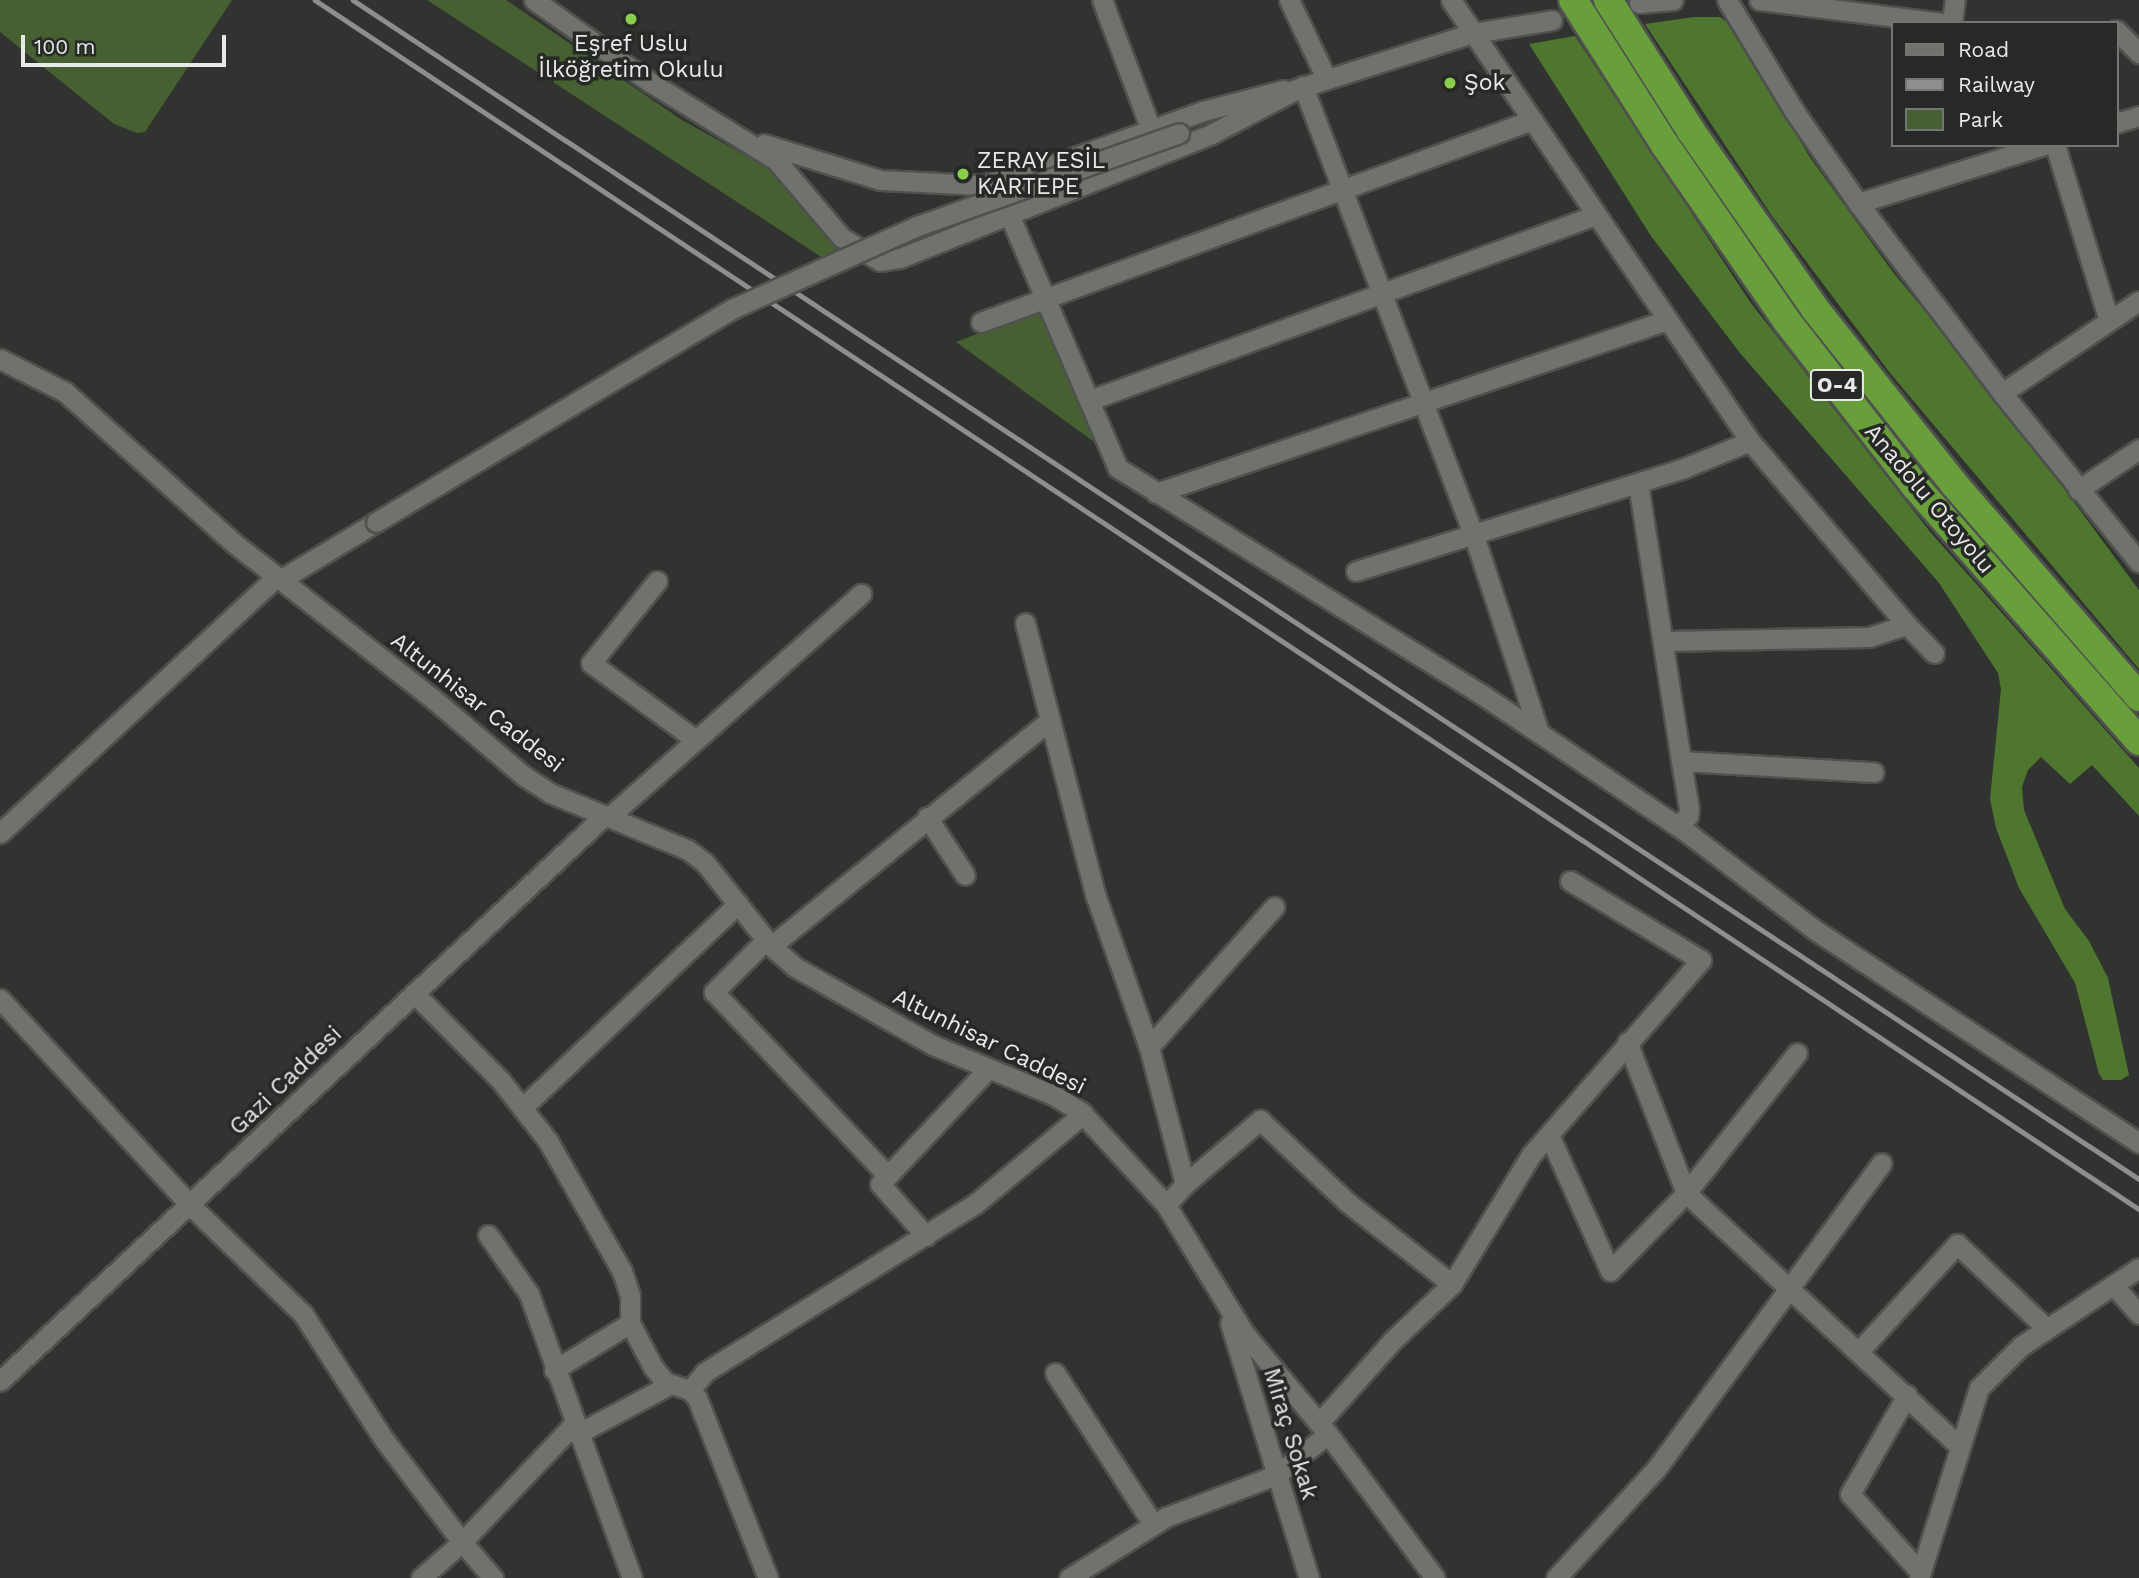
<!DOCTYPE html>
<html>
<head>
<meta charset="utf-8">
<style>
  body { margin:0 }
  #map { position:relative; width:2139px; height:1578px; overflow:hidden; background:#313330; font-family:"Work Sans",sans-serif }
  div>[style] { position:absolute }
  .green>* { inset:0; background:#466032 }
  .forest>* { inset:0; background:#4e762e }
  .roads { filter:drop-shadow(2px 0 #4f514e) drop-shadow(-2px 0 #4f514e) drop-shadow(0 2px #4f514e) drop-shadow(0 -2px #4f514e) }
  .minor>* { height:19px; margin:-9.5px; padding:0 9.5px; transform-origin:9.5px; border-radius:9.5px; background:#6f726d }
  .highway>* { height:28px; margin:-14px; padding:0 14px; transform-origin:14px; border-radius:14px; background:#699f3b }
  .rail>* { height:4.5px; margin:-2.25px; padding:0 2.25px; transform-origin:2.25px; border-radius:2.25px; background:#8d8f8c }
  .bridges { filter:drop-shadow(2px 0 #4f514e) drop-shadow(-2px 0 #4f514e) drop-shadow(0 2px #4f514e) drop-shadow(0 -2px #4f514e) }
  .minor-bridge>* { height:19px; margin:-9.5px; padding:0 9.5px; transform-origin:9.5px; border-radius:9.5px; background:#6f726d }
  .dots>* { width:19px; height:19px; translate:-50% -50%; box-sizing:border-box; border:4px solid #272926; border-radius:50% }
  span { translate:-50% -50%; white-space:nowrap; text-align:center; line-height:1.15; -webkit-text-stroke:7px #272926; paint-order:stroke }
  .shield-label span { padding:2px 5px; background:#272926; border:2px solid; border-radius:5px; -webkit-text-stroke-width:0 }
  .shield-label { font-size:21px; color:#e8eae7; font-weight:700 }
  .poi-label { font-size:23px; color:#e8eae7 }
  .left { translate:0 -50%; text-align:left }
  .street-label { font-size:23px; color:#e8eae7 }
  .legend { position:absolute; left:1891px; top:21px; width:228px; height:126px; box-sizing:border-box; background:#272926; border:2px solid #747673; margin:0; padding:9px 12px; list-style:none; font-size:21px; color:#e8eae7 }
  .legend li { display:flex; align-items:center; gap:14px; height:35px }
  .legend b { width:35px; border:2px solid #747673 }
  .scale { position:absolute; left:21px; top:35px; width:205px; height:32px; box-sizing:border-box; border:4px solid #e8eae7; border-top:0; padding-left:9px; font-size:21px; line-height:24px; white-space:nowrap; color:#e8eae7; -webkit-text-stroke:5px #272926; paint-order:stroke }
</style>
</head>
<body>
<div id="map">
  <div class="green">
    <i style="clip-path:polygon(0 0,232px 0,145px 132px,137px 133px,114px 124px,0 32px)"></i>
    <i style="clip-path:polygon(427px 0,506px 0,682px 120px,768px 168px,842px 249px,823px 258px)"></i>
    <i style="clip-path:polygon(1044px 308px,1089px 418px,1097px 444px,956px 342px)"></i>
  </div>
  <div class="forest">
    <i style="clip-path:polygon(1694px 17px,1720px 17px,1733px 26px,1809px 156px,1892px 271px,1999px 401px,2139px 590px,2139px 669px,1890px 373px,1772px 216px,1645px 24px)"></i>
    <i style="clip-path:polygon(1575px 36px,1750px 302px,1931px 533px,2139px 768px,2139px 816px,2092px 765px,2070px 784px,2041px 757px,2028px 770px,2022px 787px,2024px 810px,2065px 909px,2089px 941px,2108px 978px,2129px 1075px,2121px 1080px,2103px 1080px,2099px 1074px,2075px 983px,2019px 888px,1996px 828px,1990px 799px,2001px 689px,1998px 673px,1939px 583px,1740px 353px,1651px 236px,1529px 44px)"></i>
  </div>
  <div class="roads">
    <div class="minor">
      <i style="left:534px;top:0;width:142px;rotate:35.3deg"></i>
      <i style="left:650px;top:82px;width:148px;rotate:31.8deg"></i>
      <i style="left:776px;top:160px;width:101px;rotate:49.8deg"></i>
      <i style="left:841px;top:237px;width:46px;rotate:31.6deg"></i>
      <i style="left:880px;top:261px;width:20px;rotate:-9deg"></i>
      <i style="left:900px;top:258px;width:335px;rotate:-21.7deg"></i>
      <i style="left:1211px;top:134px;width:104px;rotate:-27.6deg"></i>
      <i style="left:1102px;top:0;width:139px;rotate:69.3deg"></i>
      <i style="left:1289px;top:0;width:86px;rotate:64.6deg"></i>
      <i style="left:1727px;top:0;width:130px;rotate:58.9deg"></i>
      <i style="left:1794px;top:111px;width:112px;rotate:55.2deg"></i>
      <i style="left:1858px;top:203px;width:238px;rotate:52.8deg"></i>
      <i style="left:2002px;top:393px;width:218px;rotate:51deg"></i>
      <i style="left:1759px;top:0;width:185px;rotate:7.1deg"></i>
      <i style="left:1639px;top:3px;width:34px;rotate:-5deg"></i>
      <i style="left:1952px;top:23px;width:23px;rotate:-83deg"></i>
      <i style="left:2116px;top:30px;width:33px;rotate:45deg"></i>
      <i style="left:1303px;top:86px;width:481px;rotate:69.2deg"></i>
      <i style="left:1474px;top:536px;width:207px;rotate:71.7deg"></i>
      <i style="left:1293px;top:90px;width:189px;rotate:-17.6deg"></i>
      <i style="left:1473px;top:33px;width:80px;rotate:-9.3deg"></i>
      <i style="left:2116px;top:123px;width:24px;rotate:-17deg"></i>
      <i style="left:764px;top:144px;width:121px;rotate:17.2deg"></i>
      <i style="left:880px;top:180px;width:101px;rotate:2.8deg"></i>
      <i style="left:981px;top:185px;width:48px;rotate:-13.2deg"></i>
      <i style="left:1028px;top:174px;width:186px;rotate:-19.8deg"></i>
      <i style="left:1203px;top:111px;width:83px;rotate:-14.7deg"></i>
      <i style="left:2055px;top:145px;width:184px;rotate:72.9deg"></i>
      <i style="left:1858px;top:203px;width:195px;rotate:-17.3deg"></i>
      <i style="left:1009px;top:214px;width:276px;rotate:66.8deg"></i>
      <i style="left:1118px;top:468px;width:428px;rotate:31.9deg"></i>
      <i style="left:1481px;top:694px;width:251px;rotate:33.9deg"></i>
      <i style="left:1689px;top:834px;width:158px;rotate:37.3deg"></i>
      <i style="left:1815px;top:930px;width:388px;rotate:33.3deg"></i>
      <i style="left:981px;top:322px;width:587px;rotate:-20.13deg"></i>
      <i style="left:0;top:359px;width:73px;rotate:26.9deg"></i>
      <i style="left:65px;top:392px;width:228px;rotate:41.8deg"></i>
      <i style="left:235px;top:544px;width:250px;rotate:38deg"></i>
      <i style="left:432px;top:698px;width:121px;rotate:40.3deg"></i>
      <i style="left:524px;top:776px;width:31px;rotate:33deg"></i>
      <i style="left:550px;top:793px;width:149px;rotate:22.4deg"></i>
      <i style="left:688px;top:850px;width:21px;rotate:37deg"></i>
      <i style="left:705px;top:863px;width:106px;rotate:51.5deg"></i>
      <i style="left:771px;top:946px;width:32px;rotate:41deg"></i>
      <i style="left:795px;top:967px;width:159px;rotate:29.5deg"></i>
      <i style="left:933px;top:1045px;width:130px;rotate:22.6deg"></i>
      <i style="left:1053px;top:1095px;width:31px;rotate:31deg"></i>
      <i style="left:1080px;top:1111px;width:127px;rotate:47.5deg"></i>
      <i style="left:1166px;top:1205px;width:150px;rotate:58.6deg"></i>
      <i style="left:1244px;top:1333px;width:131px;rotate:50.3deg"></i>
      <i style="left:1328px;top:1434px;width:179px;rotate:53.4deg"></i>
      <i style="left:2002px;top:393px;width:165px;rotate:-33.9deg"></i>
      <i style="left:1090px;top:400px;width:539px;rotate:-20.08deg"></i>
      <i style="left:1638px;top:483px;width:281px;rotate:81.2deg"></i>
      <i style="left:1681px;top:761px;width:193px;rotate:3.3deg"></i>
      <i style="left:2078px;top:490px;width:73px;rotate:-33.9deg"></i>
      <i style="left:1156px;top:493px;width:539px;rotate:-18.7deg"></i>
      <i style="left:1356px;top:571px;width:344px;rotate:-17.4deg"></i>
      <i style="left:1684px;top:468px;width:71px;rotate:-22.2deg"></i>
      <i style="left:1750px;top:441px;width:533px;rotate:-124.14deg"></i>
      <i style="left:280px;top:580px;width:112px;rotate:-31.1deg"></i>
      <i style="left:657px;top:581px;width:105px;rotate:128.8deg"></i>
      <i style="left:591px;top:663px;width:130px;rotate:36.3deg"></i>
      <i style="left:1025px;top:623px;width:280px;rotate:75.5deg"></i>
      <i style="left:1095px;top:894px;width:162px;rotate:70.6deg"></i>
      <i style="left:1149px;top:1047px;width:142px;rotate:75.3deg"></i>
      <i style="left:1185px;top:1184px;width:28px;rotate:132deg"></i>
      <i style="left:1907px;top:625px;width:39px;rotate:46deg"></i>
      <i style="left:1665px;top:641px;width:204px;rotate:-1.1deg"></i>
      <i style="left:1869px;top:637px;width:40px;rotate:-18deg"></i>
      <i style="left:1907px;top:625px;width:242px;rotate:-130.5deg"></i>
      <i style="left:609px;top:817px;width:337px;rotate:-41.5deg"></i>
      <i style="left:927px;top:817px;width:69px;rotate:56.8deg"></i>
      <i style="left:1677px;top:826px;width:15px;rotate:-42deg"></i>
      <i style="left:1688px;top:816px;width:7px;rotate:-82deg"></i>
      <i style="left:1689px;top:809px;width:49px;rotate:-99.5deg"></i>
      <i style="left:0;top:833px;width:376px;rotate:-42.8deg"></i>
      <i style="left:766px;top:940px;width:74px;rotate:135deg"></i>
      <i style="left:714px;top:992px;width:253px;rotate:46.6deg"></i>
      <i style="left:771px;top:946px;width:359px;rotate:-39deg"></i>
      <i style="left:414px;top:993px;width:124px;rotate:45.3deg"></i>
      <i style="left:501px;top:1081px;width:76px;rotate:51.9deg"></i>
      <i style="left:548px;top:1141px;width:150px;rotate:60.4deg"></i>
      <i style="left:622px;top:1271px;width:25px;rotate:72deg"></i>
      <i style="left:630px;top:1295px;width:28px;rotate:90deg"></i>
      <i style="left:630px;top:1323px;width:50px;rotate:62.4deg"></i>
      <i style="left:653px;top:1367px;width:19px;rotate:51deg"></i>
      <i style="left:665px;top:1382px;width:26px;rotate:18deg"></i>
      <i style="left:690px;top:1390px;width:11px;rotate:49deg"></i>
      <i style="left:697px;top:1398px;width:193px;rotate:68.5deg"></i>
      <i style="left:0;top:999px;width:282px;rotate:47.3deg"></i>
      <i style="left:191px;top:1206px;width:156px;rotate:44deg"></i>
      <i style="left:303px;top:1314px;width:151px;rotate:57.2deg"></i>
      <i style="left:385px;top:1441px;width:127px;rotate:52.7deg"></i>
      <i style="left:462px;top:1542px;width:161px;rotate:-46.5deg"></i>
      <i style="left:1149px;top:1047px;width:188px;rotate:-48.2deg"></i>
      <i style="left:1797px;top:1053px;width:179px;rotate:128.4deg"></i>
      <i style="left:1686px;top:1193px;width:372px;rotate:42.8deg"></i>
      <i style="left:523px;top:1107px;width:296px;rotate:-43.4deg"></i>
      <i style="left:1549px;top:1135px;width:149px;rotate:65.8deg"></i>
      <i style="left:1610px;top:1271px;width:109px;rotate:-45.7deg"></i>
      <i style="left:1686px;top:1193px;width:162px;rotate:-111.3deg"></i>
      <i style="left:1185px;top:1184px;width:99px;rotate:-40.5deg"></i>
      <i style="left:1260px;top:1120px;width:120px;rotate:43.3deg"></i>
      <i style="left:1347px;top:1202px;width:133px;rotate:38deg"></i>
      <i style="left:488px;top:1235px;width:72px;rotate:55.2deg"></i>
      <i style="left:529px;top:1294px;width:302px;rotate:70.1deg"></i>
      <i style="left:926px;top:1236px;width:69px;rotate:-131.5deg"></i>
      <i style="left:880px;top:1184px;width:156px;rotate:-46.8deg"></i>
      <i style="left:2113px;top:1285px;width:39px;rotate:48deg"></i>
      <i style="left:1230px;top:1323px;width:267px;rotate:72.8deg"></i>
      <i style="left:1860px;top:1350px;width:144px;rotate:-47.5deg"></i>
      <i style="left:1957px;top:1244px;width:122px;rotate:43.3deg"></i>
      <i style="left:554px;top:1370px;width:89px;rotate:-31.7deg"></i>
      <i style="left:1055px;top:1373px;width:180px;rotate:57deg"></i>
      <i style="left:0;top:1381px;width:828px;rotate:-43.09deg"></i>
      <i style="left:690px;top:1390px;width:23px;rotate:-50deg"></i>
      <i style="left:705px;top:1372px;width:318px;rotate:-31.9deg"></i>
      <i style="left:975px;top:1204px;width:141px;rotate:-39.8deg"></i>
      <i style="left:1907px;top:1395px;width:114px;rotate:119.9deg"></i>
      <i style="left:1850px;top:1494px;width:106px;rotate:48.1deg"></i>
      <i style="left:1319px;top:1423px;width:110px;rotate:-48.3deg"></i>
      <i style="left:1392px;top:1341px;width:83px;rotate:-43.5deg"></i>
      <i style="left:1452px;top:1284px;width:151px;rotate:-58.5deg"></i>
      <i style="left:1531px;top:1155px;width:259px;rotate:-48.9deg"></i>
      <i style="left:1701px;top:960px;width:153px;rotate:-148.9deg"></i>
      <i style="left:577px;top:1434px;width:104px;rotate:-28deg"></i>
      <i style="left:421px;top:1578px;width:55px;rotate:-41.3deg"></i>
      <i style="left:462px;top:1542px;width:48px;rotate:49.3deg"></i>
      <i style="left:1069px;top:1578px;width:115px;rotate:-32.2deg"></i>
      <i style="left:1166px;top:1517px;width:118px;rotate:-20.9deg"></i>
      <i style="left:1276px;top:1475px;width:66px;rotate:-38.3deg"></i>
      <i style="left:1556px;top:1578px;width:148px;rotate:-47.5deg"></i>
      <i style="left:1656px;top:1469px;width:380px;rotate:-53.6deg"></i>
      <i style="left:1919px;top:1578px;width:199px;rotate:-72.5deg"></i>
      <i style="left:1979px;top:1388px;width:59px;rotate:-45deg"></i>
      <i style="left:2021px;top:1346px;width:141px;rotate:-33.5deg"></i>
    </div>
    <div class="highway">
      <i style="left:1573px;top:0;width:172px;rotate:57.6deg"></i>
      <i style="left:1665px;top:145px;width:213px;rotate:55.3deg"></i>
      <i style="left:1786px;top:320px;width:212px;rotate:52.1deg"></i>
      <i style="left:1916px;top:487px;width:338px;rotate:48.7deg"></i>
      <i style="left:1608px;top:0;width:155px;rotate:57.6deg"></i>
      <i style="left:1691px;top:131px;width:217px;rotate:55.1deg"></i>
      <i style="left:1815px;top:309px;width:223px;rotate:51.5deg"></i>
      <i style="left:1954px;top:484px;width:282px;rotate:49deg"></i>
    </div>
  </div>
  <div class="rail">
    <i style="left:315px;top:0;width:2188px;rotate:33.54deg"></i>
    <i style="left:353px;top:0;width:2140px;rotate:33.43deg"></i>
  </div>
  <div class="bridges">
    <div class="minor-bridge">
      <i style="left:376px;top:522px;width:417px;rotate:-30.9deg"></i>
      <i style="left:734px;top:308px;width:201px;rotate:-24.1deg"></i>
      <i style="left:917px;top:226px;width:278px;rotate:-19.5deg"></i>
    </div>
  </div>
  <div class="dots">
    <i style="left:631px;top:19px;background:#88cf4a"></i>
    <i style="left:1450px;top:83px;background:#88cf4a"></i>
    <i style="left:963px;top:174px;background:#88cf4a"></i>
  </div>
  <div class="shield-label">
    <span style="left:1837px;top:385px">O-4</span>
  </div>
  <div class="poi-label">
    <span style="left:631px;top:57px">Eşref Uslu<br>İlköğretim Okulu</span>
    <span class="left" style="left:1464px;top:83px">Şok</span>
    <span class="left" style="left:977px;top:174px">ZERAY ESİL<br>KARTEPE</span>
  </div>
  <div class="street-label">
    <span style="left:1929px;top:499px;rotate:50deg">Anadolu Otoyolu</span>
    <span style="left:477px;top:703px;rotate:38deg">Altunhisar Caddesi</span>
    <span style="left:989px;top:1042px;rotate:26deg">Altunhisar Caddesi</span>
    <span style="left:286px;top:1081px;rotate:-44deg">Gazi Caddesi</span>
    <span style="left:1290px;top:1434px;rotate:73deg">Miraç Sokak</span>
  </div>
  <ul class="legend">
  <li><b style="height:9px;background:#6f726d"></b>Road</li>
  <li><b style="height:9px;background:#8d8f8c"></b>Railway</li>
  <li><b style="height:19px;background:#466032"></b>Park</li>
  </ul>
  <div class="scale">100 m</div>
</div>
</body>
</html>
